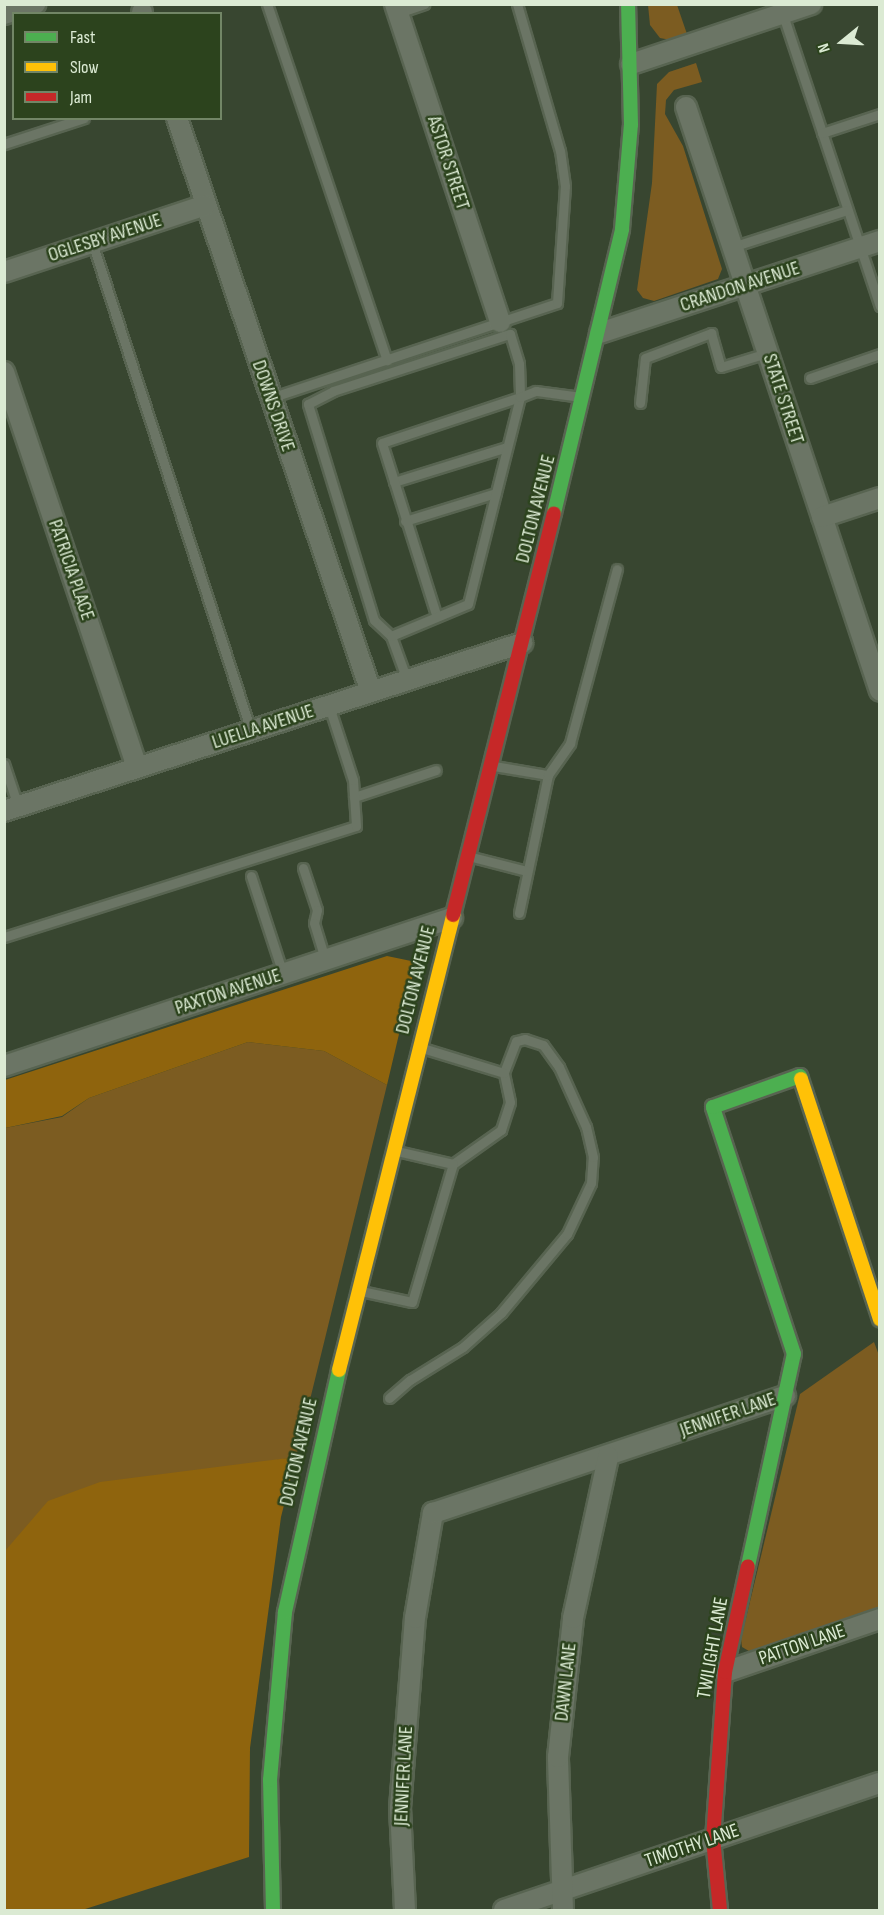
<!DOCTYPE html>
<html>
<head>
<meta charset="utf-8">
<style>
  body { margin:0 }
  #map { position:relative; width:884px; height:1915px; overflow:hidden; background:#384630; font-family:"Sofia Sans Condensed",sans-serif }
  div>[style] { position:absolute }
  .green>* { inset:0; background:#7c5c21 }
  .forest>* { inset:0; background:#8f640d }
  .roads { filter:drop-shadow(2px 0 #586451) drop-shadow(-2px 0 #586451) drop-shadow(0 2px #586451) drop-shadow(0 -2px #586451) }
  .lane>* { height:9px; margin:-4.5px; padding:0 4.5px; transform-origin:4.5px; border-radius:4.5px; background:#6b7565 }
  .street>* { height:20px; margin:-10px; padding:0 10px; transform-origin:10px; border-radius:10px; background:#6b7565 }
  .fast>* { height:14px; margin:-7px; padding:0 7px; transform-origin:7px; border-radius:7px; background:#4caf50 }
  .slow>* { height:14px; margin:-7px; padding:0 7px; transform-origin:7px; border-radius:7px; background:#ffc107 }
  .jam>* { height:14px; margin:-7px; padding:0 7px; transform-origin:7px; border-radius:7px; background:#c62828 }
  span { translate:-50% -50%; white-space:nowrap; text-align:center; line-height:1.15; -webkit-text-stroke:5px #2c431d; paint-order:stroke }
  .street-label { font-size:20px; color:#dbead3 }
  .frame { position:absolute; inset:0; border:6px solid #dbead3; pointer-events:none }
  .legend { position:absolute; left:12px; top:12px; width:210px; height:108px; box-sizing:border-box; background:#2c431d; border:2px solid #728666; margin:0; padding:8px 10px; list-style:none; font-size:18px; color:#dbead3 }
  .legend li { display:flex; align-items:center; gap:12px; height:30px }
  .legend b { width:30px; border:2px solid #728666 }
  .north { position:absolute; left:812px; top:12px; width:60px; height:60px; -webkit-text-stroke:4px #2c431d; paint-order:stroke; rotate:252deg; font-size:16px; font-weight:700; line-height:24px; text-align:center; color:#dbead3 }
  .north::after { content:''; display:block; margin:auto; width:21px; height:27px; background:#dbead3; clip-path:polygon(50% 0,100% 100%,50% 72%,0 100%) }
</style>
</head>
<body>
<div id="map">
  <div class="green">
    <i style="clip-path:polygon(648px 5px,677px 5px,688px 37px,676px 41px,660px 38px,650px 25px)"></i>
    <i style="clip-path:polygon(696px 63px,702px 82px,674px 90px,666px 100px,665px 114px,683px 146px,722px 269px,718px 279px,654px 301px,643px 298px,637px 290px,652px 183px,657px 84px,669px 72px)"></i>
    <i style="clip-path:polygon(248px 1042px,324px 1051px,387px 1085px,296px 1457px,207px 1471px,5px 1551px,5px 1128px,62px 1117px,89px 1098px)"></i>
    <i style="clip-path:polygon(874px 1342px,880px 1358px,879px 1609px,749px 1651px,742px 1647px,741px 1639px,800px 1394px)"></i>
  </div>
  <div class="forest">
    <i style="clip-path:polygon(387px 956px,416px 962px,387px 1085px,324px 1051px,248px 1042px,89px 1098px,62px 1116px,5px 1128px,5px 1080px)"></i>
    <i style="clip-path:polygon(296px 1457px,281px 1517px,250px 1748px,249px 1857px,82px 1910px,5px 1910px,5px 1551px,48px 1501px,100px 1482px)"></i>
  </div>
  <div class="roads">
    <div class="lane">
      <i style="left:267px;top:4px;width:376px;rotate:71.4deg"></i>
      <i style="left:782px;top:12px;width:310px;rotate:71.6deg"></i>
      <i style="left:398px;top:13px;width:28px;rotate:-19deg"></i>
      <i style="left:822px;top:133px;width:61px;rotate:-18.1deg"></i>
      <i style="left:4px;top:144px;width:84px;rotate:-18deg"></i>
      <i style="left:92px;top:242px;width:514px;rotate:71.99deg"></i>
      <i style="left:732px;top:247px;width:121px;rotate:-17.8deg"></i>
      <i style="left:810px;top:378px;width:74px;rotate:-18.9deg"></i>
      <i style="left:270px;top:398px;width:302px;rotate:-18.3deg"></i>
      <i style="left:557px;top:303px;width:117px;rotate:-86.1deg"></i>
      <i style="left:565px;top:186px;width:35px;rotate:-98deg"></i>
      <i style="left:560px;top:151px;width:153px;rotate:-106.3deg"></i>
      <i style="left:640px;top:403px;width:45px;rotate:-83.7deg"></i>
      <i style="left:645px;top:358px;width:71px;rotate:-20.7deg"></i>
      <i style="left:711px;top:333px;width:35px;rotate:74deg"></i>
      <i style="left:721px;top:367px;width:48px;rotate:-16.9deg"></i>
      <i style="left:394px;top:482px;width:118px;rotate:-17.2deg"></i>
      <i style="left:405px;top:521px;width:95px;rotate:-17.1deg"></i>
      <i style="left:391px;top:636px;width:23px;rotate:-137deg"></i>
      <i style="left:374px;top:620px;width:226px;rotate:-107deg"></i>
      <i style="left:308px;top:404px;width:28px;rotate:-27deg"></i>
      <i style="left:333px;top:391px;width:186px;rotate:-17.9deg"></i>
      <i style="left:510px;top:334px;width:31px;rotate:73deg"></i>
      <i style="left:519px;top:364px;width:33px;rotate:88deg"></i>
      <i style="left:520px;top:397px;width:145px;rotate:161.6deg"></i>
      <i style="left:382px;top:443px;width:182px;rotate:72.5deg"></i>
      <i style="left:407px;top:680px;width:47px;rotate:-110deg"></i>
      <i style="left:391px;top:636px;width:83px;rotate:-22.6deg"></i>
      <i style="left:468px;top:604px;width:213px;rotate:-75.9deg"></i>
      <i style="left:520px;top:397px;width:17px;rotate:-21deg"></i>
      <i style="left:536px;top:391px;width:45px;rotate:7.6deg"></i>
      <i style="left:4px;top:764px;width:44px;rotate:71.6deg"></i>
      <i style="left:494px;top:766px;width:55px;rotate:9.5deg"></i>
      <i style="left:548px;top:775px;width:141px;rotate:101.9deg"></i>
      <i style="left:548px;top:775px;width:39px;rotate:-55deg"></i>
      <i style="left:570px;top:743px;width:180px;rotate:-74.9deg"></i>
      <i style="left:354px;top:797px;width:86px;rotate:-18.2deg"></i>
      <i style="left:472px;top:857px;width:57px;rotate:14.3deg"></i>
      <i style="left:303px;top:868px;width:44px;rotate:71.6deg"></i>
      <i style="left:317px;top:910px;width:13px;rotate:103deg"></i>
      <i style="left:314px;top:923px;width:39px;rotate:73deg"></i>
      <i style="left:251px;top:876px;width:103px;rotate:71.9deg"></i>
      <i style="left:4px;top:937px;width:369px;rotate:-17.5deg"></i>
      <i style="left:356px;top:826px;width:46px;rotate:-93.7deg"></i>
      <i style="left:353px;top:780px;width:78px;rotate:-108deg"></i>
      <i style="left:453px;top:1164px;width:59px;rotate:-35.3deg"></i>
      <i style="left:501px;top:1130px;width:29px;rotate:-72deg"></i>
      <i style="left:510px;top:1102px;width:30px;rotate:-102deg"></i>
      <i style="left:361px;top:1291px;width:52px;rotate:12.2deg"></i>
      <i style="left:412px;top:1302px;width:144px;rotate:-73.5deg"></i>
      <i style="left:453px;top:1164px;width:57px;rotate:-166.9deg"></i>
      <i style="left:389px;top:1398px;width:28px;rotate:-41deg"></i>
      <i style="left:410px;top:1380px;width:62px;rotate:-31.9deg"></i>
      <i style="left:463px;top:1347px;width:51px;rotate:-41.8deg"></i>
      <i style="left:501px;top:1313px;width:103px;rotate:-50.1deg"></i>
      <i style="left:567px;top:1234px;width:56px;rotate:-64.8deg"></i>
      <i style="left:591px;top:1183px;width:26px;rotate:-86deg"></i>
      <i style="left:593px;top:1157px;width:31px;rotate:-103deg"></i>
      <i style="left:586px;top:1127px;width:66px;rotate:-114.2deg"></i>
      <i style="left:559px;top:1067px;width:27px;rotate:-126deg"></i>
      <i style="left:543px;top:1045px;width:19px;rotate:-162deg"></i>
      <i style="left:525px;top:1039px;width:9px;rotate:167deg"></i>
      <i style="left:516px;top:1041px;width:34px;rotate:111deg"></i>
      <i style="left:504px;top:1073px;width:86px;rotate:-163deg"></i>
    </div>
    <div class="street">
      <i style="left:395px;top:4px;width:335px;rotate:71.7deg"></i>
      <i style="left:142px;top:12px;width:2px;rotate:90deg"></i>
      <i style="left:4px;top:14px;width:33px;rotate:-18deg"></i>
      <i style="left:631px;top:64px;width:190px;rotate:-18.4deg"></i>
      <i style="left:686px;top:107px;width:615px;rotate:71.62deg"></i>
      <i style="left:177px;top:118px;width:606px;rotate:71.33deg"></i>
      <i style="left:4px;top:272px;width:212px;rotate:-18.4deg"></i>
      <i style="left:600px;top:333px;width:295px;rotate:-18.2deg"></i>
      <i style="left:4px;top:372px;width:417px;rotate:71.4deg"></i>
      <i style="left:822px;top:517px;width:61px;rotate:-18.1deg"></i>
      <i style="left:4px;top:811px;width:545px;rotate:-17.97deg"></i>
      <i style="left:4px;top:1066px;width:472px;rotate:-18.3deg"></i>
      <i style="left:725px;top:1672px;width:164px;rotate:-18.9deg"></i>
      <i style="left:405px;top:1910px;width:102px;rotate:-92.8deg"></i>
      <i style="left:400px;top:1808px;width:191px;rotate:-85.5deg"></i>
      <i style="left:415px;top:1618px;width:107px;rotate:-80.3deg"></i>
      <i style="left:433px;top:1513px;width:371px;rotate:-18.4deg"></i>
      <i style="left:504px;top:1910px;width:397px;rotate:-18.7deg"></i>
      <i style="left:563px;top:1910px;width:153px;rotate:-91.9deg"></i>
      <i style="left:558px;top:1757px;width:140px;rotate:-83.8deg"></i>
      <i style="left:573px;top:1618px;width:165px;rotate:-77.7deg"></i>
    </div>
    <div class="fast">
      <i style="left:554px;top:513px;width:292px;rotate:-76.5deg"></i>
      <i style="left:622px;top:229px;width:104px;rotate:-85.1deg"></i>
      <i style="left:631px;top:125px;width:121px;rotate:-91.4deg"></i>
      <i style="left:748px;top:1566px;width:217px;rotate:-77.8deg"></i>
      <i style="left:794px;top:1354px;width:260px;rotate:-108.2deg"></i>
      <i style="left:713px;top:1107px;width:92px;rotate:-19.6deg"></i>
      <i style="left:800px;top:1076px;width:3px;rotate:72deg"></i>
      <i style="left:273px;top:1910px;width:130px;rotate:-91.3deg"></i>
      <i style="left:270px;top:1780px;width:169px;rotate:-84.9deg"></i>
      <i style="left:285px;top:1612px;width:248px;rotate:-77.4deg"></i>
    </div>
    <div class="slow">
      <i style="left:801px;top:1079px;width:253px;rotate:71.8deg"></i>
      <i style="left:339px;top:1370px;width:469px;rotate:-75.9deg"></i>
    </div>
    <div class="jam">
      <i style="left:453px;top:915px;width:414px;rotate:-75.9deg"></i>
      <i style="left:720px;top:1910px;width:71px;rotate:-95.6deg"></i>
      <i style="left:713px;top:1839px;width:167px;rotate:-85.9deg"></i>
      <i style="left:725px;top:1672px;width:108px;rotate:-77.8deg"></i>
    </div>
  </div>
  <div class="street-label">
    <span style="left:448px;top:163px;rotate:72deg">ASTOR STREET</span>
    <span style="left:105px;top:238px;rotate:-18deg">OGLESBY AVENUE</span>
    <span style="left:740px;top:287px;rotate:-18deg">CRANDON AVENUE</span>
    <span style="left:783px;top:399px;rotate:72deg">STATE STREET</span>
    <span style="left:273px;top:406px;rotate:71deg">DOWNS DRIVE</span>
    <span style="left:536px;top:509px;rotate:-76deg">DOLTON AVENUE</span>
    <span style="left:71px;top:570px;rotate:71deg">PATRICIA PLACE</span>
    <span style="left:263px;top:727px;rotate:-18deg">LUELLA AVENUE</span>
    <span style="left:416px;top:980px;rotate:-76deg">DOLTON AVENUE</span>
    <span style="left:228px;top:992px;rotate:-18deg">PAXTON AVENUE</span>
    <span style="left:728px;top:1415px;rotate:-19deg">JENNIFER LANE</span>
    <span style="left:299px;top:1452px;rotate:-77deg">DOLTON AVENUE</span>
    <span style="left:802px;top:1645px;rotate:-19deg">PATTON LANE</span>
    <span style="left:713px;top:1648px;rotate:-80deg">TWILIGHT LANE</span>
    <span style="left:566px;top:1682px;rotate:-84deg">DAWN LANE</span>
    <span style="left:404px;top:1776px;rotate:-87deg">JENNIFER LANE</span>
    <span style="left:692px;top:1846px;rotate:-19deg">TIMOTHY LANE</span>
  </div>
  <div class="frame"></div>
  <ul class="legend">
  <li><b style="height:8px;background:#4caf50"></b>Fast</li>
  <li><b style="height:8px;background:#ffc107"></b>Slow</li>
  <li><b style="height:8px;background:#c62828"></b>Jam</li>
  </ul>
  <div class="north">N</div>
</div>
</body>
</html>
